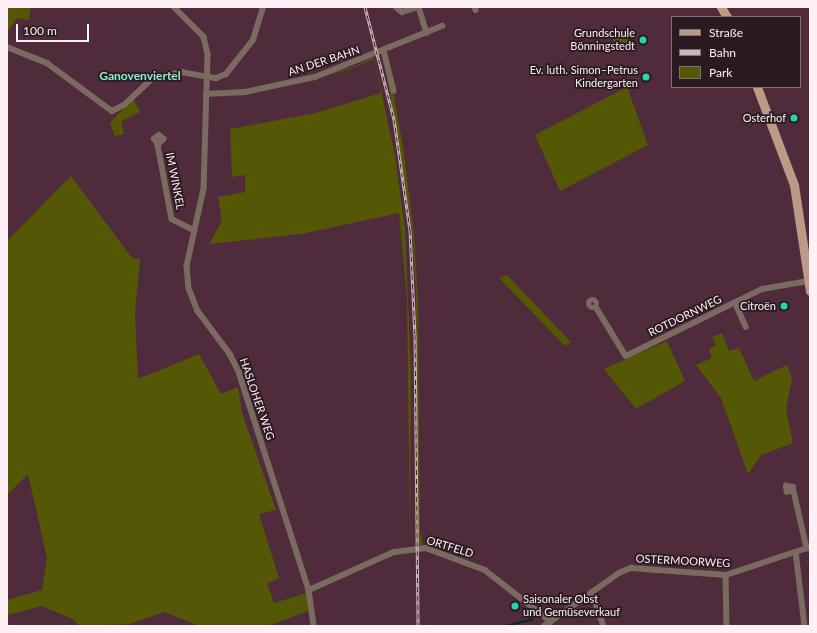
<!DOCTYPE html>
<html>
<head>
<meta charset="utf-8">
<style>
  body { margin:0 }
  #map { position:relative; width:817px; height:633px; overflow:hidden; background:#4f2b3b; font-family:Lato,sans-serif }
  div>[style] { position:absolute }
  .green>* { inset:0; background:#545804 }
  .round { border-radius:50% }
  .stream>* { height:1.5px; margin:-0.75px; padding:0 0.75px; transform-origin:0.75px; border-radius:0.75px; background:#042b22 }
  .street>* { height:5.5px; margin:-2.75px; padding:0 2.75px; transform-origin:2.75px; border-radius:2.75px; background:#7a6a60 }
  .street>.ring { margin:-2.75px; padding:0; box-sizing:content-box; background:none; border:5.5px solid #7a6a60; border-radius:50% }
  .primary>* { height:9px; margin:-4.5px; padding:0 4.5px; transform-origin:4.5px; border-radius:4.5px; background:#bb9a86 }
  .rail>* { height:3px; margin-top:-1.5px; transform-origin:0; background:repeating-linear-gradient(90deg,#2a1a21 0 4.5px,#cab5bd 0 9px); box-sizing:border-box; border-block:1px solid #cab5bd }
  .dots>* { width:11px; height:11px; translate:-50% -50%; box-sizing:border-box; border:2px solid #2a1a21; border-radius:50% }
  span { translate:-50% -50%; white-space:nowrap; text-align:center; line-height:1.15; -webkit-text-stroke:3.5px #2a1a21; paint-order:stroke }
  .poi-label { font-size:11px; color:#fff0f5 }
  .right { translate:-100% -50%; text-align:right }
  .left { translate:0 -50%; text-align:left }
  .street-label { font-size:11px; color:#fff0f5 }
  .neighbourhood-label { font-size:12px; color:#8decd0; font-weight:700 }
  .frame { position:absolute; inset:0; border:8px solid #fff0f5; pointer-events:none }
  .legend { position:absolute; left:671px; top:16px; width:130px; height:72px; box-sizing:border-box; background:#2a1a21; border:1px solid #7f7076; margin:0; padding:5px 7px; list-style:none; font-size:12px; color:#fff0f5 }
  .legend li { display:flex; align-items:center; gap:8px; height:20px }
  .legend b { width:20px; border:1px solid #7f7076 }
  .scale { position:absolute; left:16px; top:24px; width:73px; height:18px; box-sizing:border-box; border:2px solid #fff0f5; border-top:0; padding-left:5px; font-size:12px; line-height:14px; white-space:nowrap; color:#fff0f5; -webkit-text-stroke:3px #2a1a21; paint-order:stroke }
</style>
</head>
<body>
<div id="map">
  <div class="green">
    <i style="clip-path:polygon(7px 7px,31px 7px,29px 20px,17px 18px,7px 33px)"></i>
    <i class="round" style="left:613px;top:30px;width:18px;height:18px"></i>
    <i style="clip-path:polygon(374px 57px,395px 156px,405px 228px,411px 373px,410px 544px,407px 298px,399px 213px,301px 234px,209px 244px,222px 221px,218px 197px,245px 192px,245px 175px,232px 177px,230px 129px,316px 113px,381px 93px,374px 59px,350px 69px,316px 79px,288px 84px,350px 68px)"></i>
    <i style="clip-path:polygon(387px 75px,392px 85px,404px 153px,414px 235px,418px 297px,420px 531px,423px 546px,418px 544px,416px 294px,412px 229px)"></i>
    <i style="clip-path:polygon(627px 87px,648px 145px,560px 191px,535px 135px)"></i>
    <i style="clip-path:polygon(133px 98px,140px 112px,125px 119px,121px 122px,124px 134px,115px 136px,110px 123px)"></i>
    <i style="clip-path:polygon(71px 176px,132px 258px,140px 259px,135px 314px,138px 379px,199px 354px,221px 394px,238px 387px,242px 413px,276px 510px,259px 514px,279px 578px,267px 584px,274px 603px,307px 593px,311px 610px,268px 626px,200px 626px,164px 612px,130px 624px,79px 626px,74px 620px,42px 606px,7px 615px,7px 600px,42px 590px,47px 558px,28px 474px,7px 495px,7px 241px)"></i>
    <i style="clip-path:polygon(507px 275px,571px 342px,565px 346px,499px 278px)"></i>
    <i style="clip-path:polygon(722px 333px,729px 351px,739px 348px,754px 381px,787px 365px,792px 378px,786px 410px,793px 443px,761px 455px,748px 474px,721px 398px,696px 365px,712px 358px,709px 349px,716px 345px,712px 337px)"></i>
    <i style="clip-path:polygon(667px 341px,685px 381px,636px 409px,604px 369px)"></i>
  </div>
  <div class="stream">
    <i style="left:505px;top:626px;width:28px;rotate:-13deg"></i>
  </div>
  <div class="street">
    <i style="left:174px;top:7px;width:42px;rotate:45deg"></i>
    <i style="left:204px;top:37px;width:18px;rotate:77deg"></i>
    <i style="left:208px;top:55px;width:134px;rotate:91.7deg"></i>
    <i style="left:204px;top:189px;width:79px;rotate:102.4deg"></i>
    <i style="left:187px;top:266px;width:22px;rotate:85deg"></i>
    <i style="left:189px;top:288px;width:25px;rotate:69deg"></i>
    <i style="left:198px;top:311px;width:54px;rotate:53.3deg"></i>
    <i style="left:230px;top:354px;width:20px;rotate:63deg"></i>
    <i style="left:239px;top:372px;width:229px;rotate:72.2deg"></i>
    <i style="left:309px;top:590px;width:36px;rotate:82deg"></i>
    <i style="left:396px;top:7px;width:8px;rotate:40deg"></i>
    <i style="left:402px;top:12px;width:17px;rotate:-17deg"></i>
    <i style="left:419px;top:7px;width:27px;rotate:73deg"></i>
    <i style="left:475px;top:7px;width:3px;rotate:72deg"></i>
    <i style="left:7px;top:47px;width:43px;rotate:21.8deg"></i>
    <i style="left:47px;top:63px;width:81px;rotate:36.4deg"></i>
    <i style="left:112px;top:111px;width:13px;rotate:-27deg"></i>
    <i style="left:124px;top:105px;width:40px;rotate:-43deg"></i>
    <i style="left:153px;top:78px;width:29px;rotate:-12deg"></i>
    <i style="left:181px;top:72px;width:36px;rotate:10deg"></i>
    <i style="left:216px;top:78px;width:11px;rotate:-22deg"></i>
    <i style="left:226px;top:74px;width:43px;rotate:-51.5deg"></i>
    <i style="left:253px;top:40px;width:34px;rotate:-73deg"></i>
    <i style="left:384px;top:51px;width:41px;rotate:76deg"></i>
    <i style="left:206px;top:94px;width:39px;rotate:-3deg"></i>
    <i style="left:245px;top:92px;width:72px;rotate:-12.1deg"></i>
    <i style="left:315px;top:77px;width:137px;rotate:-21.9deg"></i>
    <i style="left:158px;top:145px;width:7px;rotate:-124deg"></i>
    <i style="left:154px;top:139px;width:6px;rotate:-39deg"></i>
    <i style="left:159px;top:135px;width:6px;rotate:39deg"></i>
    <i style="left:164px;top:139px;width:8px;rotate:135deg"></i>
    <i style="left:158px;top:145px;width:75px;rotate:79.3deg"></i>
    <i style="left:172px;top:219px;width:25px;rotate:27deg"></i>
    <i class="ring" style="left:588.5px;top:299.5px;width:3.5px;height:3.5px"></i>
    <i style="left:735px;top:302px;width:27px;rotate:66deg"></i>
    <i style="left:596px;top:307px;width:57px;rotate:58.5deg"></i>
    <i style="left:626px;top:356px;width:152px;rotate:-26.2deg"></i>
    <i style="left:762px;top:289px;width:48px;rotate:-9.7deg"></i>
    <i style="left:793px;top:491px;width:6px;rotate:171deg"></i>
    <i style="left:787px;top:492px;width:6px;rotate:-99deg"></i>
    <i style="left:786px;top:486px;width:7px;rotate:8deg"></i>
    <i style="left:793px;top:487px;width:63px;rotate:77.1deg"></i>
    <i style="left:796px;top:552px;width:75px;rotate:83.1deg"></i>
    <i style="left:726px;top:575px;width:51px;rotate:88.9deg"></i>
    <i style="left:309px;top:590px;width:93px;rotate:-24.1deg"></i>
    <i style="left:394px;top:552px;width:32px;rotate:-7deg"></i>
    <i style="left:426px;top:548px;width:63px;rotate:20.4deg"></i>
    <i style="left:485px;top:570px;width:83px;rotate:38.1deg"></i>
    <i style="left:592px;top:592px;width:36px;rotate:71deg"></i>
    <i style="left:544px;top:626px;width:92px;rotate:-35.2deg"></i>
    <i style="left:619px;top:573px;width:13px;rotate:-23deg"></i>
    <i style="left:631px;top:568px;width:95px;rotate:4.2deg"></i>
    <i style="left:726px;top:575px;width:89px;rotate:-18.4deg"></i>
  </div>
  <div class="primary">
    <i style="left:721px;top:7px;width:12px;rotate:59deg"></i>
    <i style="left:757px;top:87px;width:105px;rotate:69.3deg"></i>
    <i style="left:794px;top:185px;width:107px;rotate:81.4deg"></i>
  </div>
  <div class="rail">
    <i style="left:365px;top:7px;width:116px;rotate:75.5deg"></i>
    <i style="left:394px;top:119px;width:112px;rotate:81.8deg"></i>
    <i style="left:410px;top:230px;width:105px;rotate:87.3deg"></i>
    <i style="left:415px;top:335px;width:291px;rotate:89.4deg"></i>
  </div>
  <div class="dots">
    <i style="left:643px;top:40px;background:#25d5ae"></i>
    <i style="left:646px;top:77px;background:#25d5ae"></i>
    <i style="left:794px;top:118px;background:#25d5ae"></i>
    <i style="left:784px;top:306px;background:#25d5ae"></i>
    <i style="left:515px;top:606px;background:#25d5ae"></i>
  </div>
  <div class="poi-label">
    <span class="right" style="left:635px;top:40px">Grundschule<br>Bönningstedt</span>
    <span class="right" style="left:638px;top:77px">Ev. luth. Simon–Petrus<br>Kindergarten</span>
    <span class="right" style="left:786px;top:118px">Osterhof</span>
    <span class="right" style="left:776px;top:306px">Citroën</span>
    <span class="left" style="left:523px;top:606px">Saisonaler Obst<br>und Gemüseverkauf</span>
  </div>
  <div class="street-label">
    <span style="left:324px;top:61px;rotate:-18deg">AN DER BAHN</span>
    <span style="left:175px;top:181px;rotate:79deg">IM WINKEL</span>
    <span style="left:685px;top:316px;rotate:-26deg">ROTDORNWEG</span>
    <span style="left:257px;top:399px;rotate:71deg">HASLOHER WEG</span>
    <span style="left:450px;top:547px;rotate:17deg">ORTFELD</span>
    <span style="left:683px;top:561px;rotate:3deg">OSTERMOORWEG</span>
  </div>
  <div class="neighbourhood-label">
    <span style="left:140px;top:76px">Ganovenviertel</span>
  </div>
  <div class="frame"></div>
  <ul class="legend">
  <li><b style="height:5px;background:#bb9a86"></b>Straße</li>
  <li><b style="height:5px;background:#cab5bd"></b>Bahn</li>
  <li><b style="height:11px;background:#545804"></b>Park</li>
  </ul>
  <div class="scale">100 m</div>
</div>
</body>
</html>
